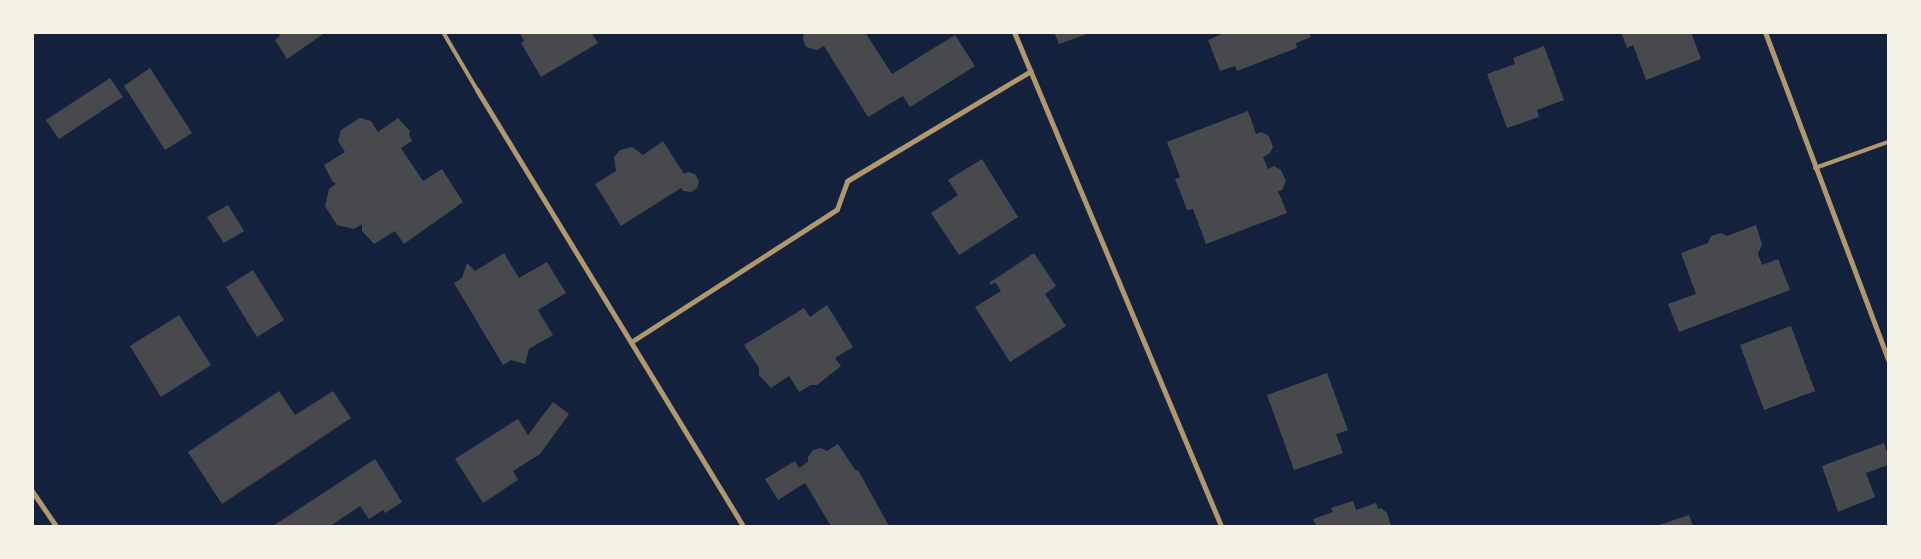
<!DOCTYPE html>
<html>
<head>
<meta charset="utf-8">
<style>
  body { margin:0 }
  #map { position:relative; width:1921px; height:559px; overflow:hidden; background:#14213d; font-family:"Zilla Slab",serif }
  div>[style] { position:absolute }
  .building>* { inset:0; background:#48494c }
  .service>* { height:4px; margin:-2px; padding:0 2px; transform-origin:2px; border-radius:2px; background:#b1986c }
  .minor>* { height:5px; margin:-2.5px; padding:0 2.5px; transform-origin:2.5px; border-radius:2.5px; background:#b1986c }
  span { translate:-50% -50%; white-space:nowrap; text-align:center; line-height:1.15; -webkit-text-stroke:4px #f6f1e7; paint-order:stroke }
  .frame { position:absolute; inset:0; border:34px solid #f6f1e7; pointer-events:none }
</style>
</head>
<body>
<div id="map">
  <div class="building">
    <i style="clip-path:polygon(278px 32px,326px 32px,287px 59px,275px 40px,280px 36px)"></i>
    <i style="clip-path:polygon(519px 32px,591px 32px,598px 43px,541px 77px,521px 43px,524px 41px)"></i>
    <i style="clip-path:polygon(804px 32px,865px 32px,892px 74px,955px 35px,975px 66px,910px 107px,903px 96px,868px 117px,824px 46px,817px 50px,806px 47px,803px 40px)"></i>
    <i style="clip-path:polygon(1054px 32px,1090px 32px,1090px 33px,1059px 44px)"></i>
    <i style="clip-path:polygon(1227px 32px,1309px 32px,1311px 37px,1296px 43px,1297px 48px,1237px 71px,1235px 66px,1220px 71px,1208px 40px)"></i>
    <i style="clip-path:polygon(1621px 32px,1691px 32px,1701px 59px,1646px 80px,1633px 45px,1627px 48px)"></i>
    <i style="clip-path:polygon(1544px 46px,1564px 100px,1537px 110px,1539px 117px,1507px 128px,1487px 74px,1515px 64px,1513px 58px)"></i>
    <i style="clip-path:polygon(150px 68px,192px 133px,165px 150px,124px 86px)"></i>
    <i style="clip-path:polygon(110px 78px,123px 97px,59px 139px,46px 120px)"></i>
    <i style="clip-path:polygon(1248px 111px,1256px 134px,1261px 132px,1269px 136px,1273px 147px,1270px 153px,1263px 157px,1268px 169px,1274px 166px,1281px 170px,1286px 181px,1282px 190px,1278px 191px,1287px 213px,1206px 244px,1193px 209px,1187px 210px,1181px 194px,1175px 179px,1180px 177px,1167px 142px)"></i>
    <i style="clip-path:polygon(360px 118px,371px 121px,378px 132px,398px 118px,410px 131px,409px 135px,412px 141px,401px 148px,423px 181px,442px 169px,463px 202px,404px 244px,395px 231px,374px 244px,362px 231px,362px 224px,354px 229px,337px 225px,325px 206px,329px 189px,336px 184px,332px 181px,324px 165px,345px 152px,338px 141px,341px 130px)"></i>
    <i style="clip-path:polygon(663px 141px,684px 174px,688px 172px,695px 174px,699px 181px,697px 188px,691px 192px,683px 191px,681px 188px,621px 226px,595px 184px,616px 171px,614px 157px,620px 150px,632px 147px,643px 155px)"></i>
    <i style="clip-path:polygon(982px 159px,1018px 217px,959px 255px,931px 213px,958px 195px,948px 180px)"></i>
    <i style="clip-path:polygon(228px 205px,244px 231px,224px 243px,207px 217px)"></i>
    <i style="clip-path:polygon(1756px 225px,1762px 244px,1758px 254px,1762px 265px,1778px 259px,1790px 290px,1679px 332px,1668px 304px,1696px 294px,1681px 253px,1708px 243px,1711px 236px,1721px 233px,1727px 236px)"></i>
    <i style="clip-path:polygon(504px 253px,519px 278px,547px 262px,566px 293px,538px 310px,553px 335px,529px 349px,525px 364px,511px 360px,503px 365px,454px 283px,462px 278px,467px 263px,475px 271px)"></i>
    <i style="clip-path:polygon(1034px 253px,1056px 286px,1045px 294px,1066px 326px,1010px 362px,975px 307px,1001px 291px,995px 282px,991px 285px,989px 283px)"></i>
    <i style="clip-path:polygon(253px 270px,284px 320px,257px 337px,226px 287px)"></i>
    <i style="clip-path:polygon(827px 305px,853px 347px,835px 358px,841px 366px,817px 385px,811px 385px,799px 392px,789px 376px,771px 388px,759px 375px,759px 368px,744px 345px,804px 308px,810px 317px)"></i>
    <i style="clip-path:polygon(179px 315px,211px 365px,161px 397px,130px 346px)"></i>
    <i style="clip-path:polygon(1791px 326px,1815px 391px,1764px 410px,1740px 345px)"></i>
    <i style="clip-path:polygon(1327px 373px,1348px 430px,1336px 434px,1343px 453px,1294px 470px,1267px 395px)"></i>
    <i style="clip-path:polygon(279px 391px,295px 415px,333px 391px,351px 418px,222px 504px,188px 452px)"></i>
    <i style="clip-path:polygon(553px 402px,569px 414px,540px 454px,513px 471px,518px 480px,483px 503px,455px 459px,518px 419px,528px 435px)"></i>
    <i style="clip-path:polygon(1884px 443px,1888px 455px,1888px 465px,1866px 473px,1875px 497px,1838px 512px,1822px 466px)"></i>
    <i style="clip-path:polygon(838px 444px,856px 471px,858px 470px,889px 526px,831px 526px,805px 483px,778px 500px,765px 479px,795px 461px,799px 468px,808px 462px,808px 457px,813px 450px,821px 448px,827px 451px)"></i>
    <i style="clip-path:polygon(375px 459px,402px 502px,385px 513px,383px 510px,369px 519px,360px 506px,330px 526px,273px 526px)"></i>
    <i style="clip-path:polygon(1353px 501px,1356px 510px,1376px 503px,1378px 509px,1381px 508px,1387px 513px,1391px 526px,1316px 526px,1313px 519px,1333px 512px,1331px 508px)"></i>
    <i style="clip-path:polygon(1689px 515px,1693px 526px,1656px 526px)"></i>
  </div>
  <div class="service">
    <i style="left:443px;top:32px;width:67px;rotate:59.6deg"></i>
    <i style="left:1815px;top:168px;width:77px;rotate:-19.6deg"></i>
  </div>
  <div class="minor">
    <i style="left:1014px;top:32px;width:536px;rotate:67.26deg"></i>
    <i style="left:1765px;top:32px;width:350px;rotate:69.4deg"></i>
    <i style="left:477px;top:90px;width:511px;rotate:58.61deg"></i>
    <i style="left:631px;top:342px;width:245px;rotate:-32.8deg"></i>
    <i style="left:837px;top:209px;width:30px;rotate:-70deg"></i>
    <i style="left:847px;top:181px;width:214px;rotate:-30.9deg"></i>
    <i style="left:32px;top:491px;width:42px;rotate:55.6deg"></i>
  </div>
  <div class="frame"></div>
</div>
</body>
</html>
